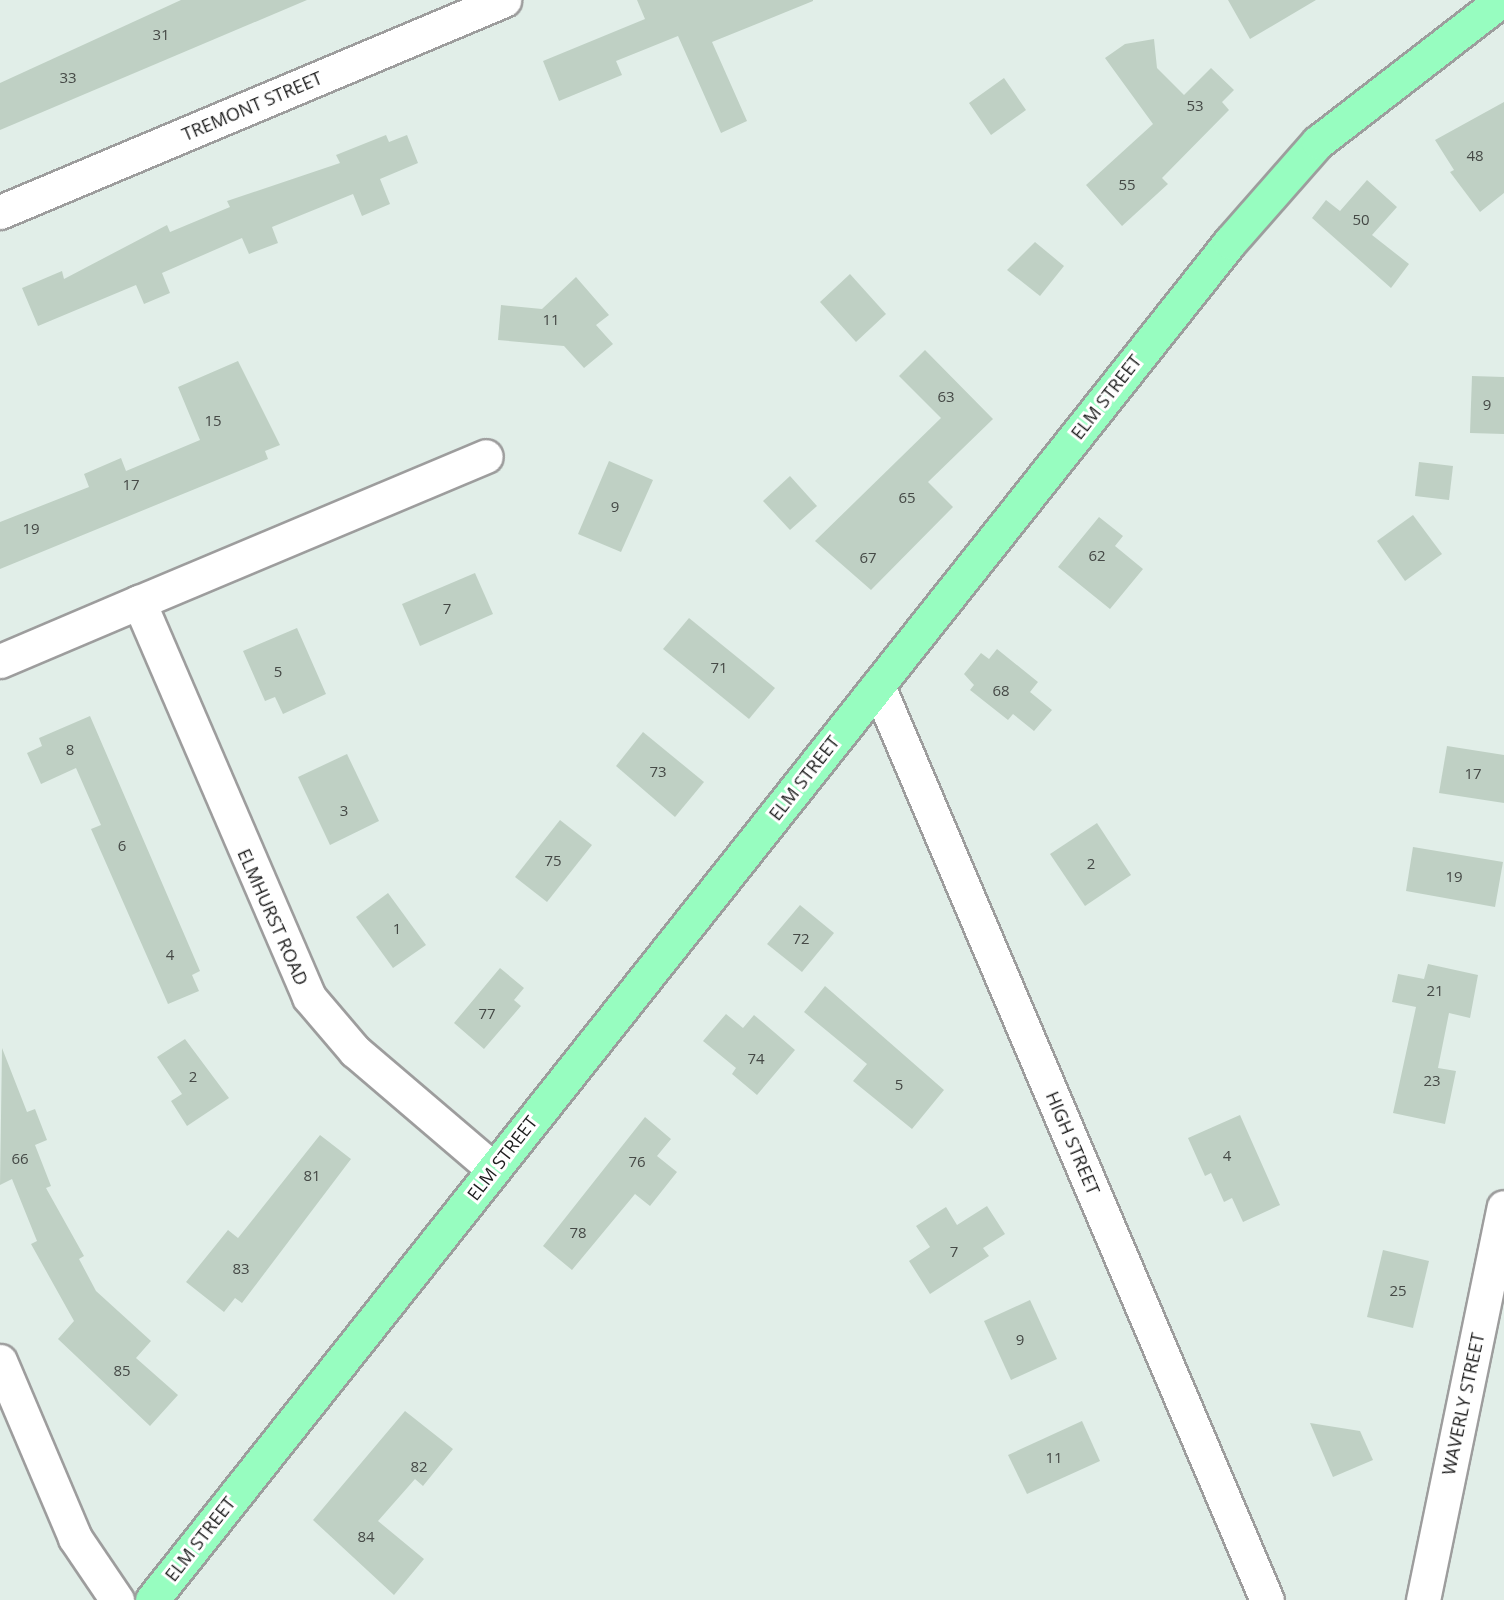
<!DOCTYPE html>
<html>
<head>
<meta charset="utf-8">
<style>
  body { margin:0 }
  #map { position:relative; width:1504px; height:1600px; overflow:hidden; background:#e1eee8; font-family:"Open Sans",sans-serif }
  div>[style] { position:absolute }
  .building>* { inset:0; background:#bfd0c4 }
  .roads { filter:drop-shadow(2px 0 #9d9d9d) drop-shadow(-2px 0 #9d9d9d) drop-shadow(0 2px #9d9d9d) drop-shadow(0 -2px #9d9d9d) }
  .minor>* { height:33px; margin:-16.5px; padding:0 16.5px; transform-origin:16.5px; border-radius:16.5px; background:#fff }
  .tertiary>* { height:33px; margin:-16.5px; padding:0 16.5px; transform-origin:16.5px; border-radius:16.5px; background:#fff }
  .primary>* { height:33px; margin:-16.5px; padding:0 16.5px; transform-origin:16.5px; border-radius:16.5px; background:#97fdc0 }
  span { translate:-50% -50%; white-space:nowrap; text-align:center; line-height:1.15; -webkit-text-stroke:6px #fff; paint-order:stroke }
  .number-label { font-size:15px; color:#454946 }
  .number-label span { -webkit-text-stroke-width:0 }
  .street-label { font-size:18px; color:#1c1c1c }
</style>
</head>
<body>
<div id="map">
  <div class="building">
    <i style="clip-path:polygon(181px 0,307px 0,0 130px,0 83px)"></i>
    <i style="clip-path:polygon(637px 0,813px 0,813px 1px,712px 42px,747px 121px,721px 133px,678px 36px,616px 61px,622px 75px,559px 101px,543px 61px,645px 19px)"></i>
    <i style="clip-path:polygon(1228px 0,1316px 0,1250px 39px)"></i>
    <i style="clip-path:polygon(1154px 39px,1157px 68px,1184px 95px,1211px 68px,1234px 90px,1222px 102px,1229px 110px,1162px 178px,1168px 184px,1122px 226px,1086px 185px,1153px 124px,1105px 58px,1125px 44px)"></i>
    <i style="clip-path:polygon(1004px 78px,1026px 110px,991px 135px,969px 103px)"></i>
    <i style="clip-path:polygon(1504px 102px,1504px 193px,1480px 212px,1450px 172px,1454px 170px,1435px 140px)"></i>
    <i style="clip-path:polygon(386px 135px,389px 142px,407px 135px,418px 163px,380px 179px,390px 204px,362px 216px,353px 194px,272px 227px,278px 243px,249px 254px,242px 238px,162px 273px,170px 293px,144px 304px,136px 285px,38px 326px,22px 288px,62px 271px,64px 279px,167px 225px,170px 232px,230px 207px,227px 201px,340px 163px,336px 155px)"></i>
    <i style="clip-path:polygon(1367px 180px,1397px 207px,1372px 235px,1409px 264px,1391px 288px,1312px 218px,1326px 200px,1340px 211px)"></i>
    <i style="clip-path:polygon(1035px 242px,1064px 266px,1040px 296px,1007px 270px)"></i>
    <i style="clip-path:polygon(850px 274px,886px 314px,856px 342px,820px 302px)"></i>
    <i style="clip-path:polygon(576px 277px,609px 315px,596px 325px,613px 344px,584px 368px,564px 346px,498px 340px,501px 305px,542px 309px)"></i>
    <i style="clip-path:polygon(925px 350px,993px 419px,928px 482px,953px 507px,871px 590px,815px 541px,941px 418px,899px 376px)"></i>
    <i style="clip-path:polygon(238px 361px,280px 445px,265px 451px,268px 459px,0 569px,0 522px,89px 487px,84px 474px,121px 458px,126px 471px,200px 440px,178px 387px)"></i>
    <i style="clip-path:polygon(1472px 376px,1504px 377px,1504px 434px,1470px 433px)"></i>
    <i style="clip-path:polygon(609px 461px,653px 480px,621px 552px,578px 534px)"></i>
    <i style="clip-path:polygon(1419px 462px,1453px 466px,1449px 500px,1415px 496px)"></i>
    <i style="clip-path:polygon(790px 476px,817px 506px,790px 530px,763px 501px)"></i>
    <i style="clip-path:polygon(1413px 515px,1442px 554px,1405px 581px,1377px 541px)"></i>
    <i style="clip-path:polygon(1099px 517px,1123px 536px,1115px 546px,1143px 569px,1110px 609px,1058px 567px)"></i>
    <i style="clip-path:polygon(475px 573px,493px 614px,420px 646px,402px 604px)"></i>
    <i style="clip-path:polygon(689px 618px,775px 688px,749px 719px,663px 649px)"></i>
    <i style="clip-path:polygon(297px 628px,326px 694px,283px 714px,275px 697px,265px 701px,243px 651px)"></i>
    <i style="clip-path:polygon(997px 649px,1038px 682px,1030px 692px,1052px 710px,1034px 731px,1013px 714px,1008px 720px,970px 690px,974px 685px,964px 674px,981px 653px,989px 659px)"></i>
    <i style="clip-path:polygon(90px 716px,200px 971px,192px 975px,199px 991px,168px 1004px,91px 829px,101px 825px,76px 768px,41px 784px,27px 753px,42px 746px,39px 738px)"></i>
    <i style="clip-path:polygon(643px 732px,704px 782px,675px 817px,616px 766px)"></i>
    <i style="clip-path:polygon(1447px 746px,1504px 755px,1504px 803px,1439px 793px)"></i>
    <i style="clip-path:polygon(347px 754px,379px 821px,330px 845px,298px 777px)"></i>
    <i style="clip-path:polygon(560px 820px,592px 845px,547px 902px,515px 877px)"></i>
    <i style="clip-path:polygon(1097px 823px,1131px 875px,1085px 906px,1050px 854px)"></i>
    <i style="clip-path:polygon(1413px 847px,1503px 862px,1495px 907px,1406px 891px)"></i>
    <i style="clip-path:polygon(388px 893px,426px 945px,393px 968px,356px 917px)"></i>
    <i style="clip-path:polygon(800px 905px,834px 933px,802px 972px,767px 944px)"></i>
    <i style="clip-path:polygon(1428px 964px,1478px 975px,1470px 1018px,1449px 1013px,1438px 1068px,1456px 1071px,1445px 1124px,1393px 1113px,1416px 1007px,1392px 1002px,1398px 974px,1424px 979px)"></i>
    <i style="clip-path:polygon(500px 968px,524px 988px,514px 1000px,521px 1006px,484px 1049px,454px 1023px)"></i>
    <i style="clip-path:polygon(825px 986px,944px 1090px,912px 1129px,853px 1081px,867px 1064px,804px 1012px)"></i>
    <i style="clip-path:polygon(726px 1014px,743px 1028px,754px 1015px,795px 1050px,757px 1095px,732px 1074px,736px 1068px,703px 1041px)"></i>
    <i style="clip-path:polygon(185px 1039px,229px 1098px,187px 1126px,171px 1101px,182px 1094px,157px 1057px)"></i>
    <i style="clip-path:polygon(2px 1048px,27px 1112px,35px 1109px,47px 1140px,35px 1145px,51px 1186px,46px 1188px,84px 1256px,79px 1259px,96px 1291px,151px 1341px,136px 1358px,178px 1395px,150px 1426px,58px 1339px,74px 1321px,31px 1244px,37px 1241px,12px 1179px,0 1185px)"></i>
    <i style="clip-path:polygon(1240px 1115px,1280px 1205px,1243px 1222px,1232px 1198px,1224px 1202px,1211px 1173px,1205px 1176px,1188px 1138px)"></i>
    <i style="clip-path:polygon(645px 1117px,671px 1139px,657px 1156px,677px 1172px,650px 1206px,635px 1194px,572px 1270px,543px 1246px)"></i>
    <i style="clip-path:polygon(320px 1135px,351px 1159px,242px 1303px,235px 1298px,224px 1312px,186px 1282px,228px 1230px,238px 1238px)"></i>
    <i style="clip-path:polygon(987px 1206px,1005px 1234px,983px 1248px,989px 1256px,930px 1294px,909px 1261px,930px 1247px,916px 1226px,946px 1207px,957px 1225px)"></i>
    <i style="clip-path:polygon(1383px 1250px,1429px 1261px,1413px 1328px,1367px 1317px)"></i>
    <i style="clip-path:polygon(1030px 1300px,1057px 1359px,1011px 1380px,984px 1321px)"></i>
    <i style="clip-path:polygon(405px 1411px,453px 1449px,423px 1486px,415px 1479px,378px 1521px,424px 1559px,394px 1595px,313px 1520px)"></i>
    <i style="clip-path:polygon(1082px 1421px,1100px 1461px,1027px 1494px,1008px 1455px)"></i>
    <i style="clip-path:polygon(1310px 1423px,1360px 1431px,1373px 1460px,1333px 1477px)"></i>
  </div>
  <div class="roads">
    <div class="minor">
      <i style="left:0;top:212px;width:547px;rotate:-22.81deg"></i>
      <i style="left:139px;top:602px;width:376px;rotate:-22.8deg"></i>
      <i style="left:0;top:661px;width:151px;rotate:-23deg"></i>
      <i style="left:139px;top:602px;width:430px;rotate:66.7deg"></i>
      <i style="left:309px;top:997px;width:71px;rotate:49.6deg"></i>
      <i style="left:355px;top:1051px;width:182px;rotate:40.5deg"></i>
      <i style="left:1423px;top:1600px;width:401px;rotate:-78.4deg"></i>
    </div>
    <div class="tertiary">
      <i style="left:878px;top:686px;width:993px;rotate:66.95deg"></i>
      <i style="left:0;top:1361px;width:192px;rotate:67deg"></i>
      <i style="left:75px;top:1538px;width:75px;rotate:55.9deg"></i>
    </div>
    <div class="primary">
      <i style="left:152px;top:1600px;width:1734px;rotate:-51.56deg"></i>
      <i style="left:1230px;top:242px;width:133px;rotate:-48.7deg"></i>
      <i style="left:1318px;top:142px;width:232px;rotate:-37.7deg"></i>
    </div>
  </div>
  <div class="number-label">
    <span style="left:161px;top:35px">31</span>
    <span style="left:68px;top:78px">33</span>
    <span style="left:1195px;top:106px">53</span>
    <span style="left:1475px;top:156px">48</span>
    <span style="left:1127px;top:185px">55</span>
    <span style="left:1361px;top:220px">50</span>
    <span style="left:551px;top:320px">11</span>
    <span style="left:946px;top:397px">63</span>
    <span style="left:1487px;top:405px">9</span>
    <span style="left:213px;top:421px">15</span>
    <span style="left:131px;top:485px">17</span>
    <span style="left:907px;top:498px">65</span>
    <span style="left:615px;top:507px">9</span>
    <span style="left:31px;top:529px">19</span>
    <span style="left:1097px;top:556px">62</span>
    <span style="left:868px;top:558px">67</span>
    <span style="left:447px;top:609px">7</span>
    <span style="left:719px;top:668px">71</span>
    <span style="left:278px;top:672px">5</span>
    <span style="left:1001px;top:691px">68</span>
    <span style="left:70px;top:750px">8</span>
    <span style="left:658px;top:772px">73</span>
    <span style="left:1473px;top:774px">17</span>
    <span style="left:344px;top:811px">3</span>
    <span style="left:122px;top:846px">6</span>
    <span style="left:553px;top:861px">75</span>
    <span style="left:1091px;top:864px">2</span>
    <span style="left:1454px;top:877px">19</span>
    <span style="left:397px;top:929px">1</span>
    <span style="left:801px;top:939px">72</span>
    <span style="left:170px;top:955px">4</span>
    <span style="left:1435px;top:991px">21</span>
    <span style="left:487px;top:1014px">77</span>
    <span style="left:756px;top:1059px">74</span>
    <span style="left:193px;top:1077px">2</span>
    <span style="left:1432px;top:1081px">23</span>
    <span style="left:899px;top:1085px">5</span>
    <span style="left:1227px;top:1156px">4</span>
    <span style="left:20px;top:1159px">66</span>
    <span style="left:637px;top:1162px">76</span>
    <span style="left:312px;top:1176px">81</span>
    <span style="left:578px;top:1233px">78</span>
    <span style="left:954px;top:1252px">7</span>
    <span style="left:241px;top:1269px">83</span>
    <span style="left:1398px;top:1291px">25</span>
    <span style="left:1020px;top:1340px">9</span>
    <span style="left:122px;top:1371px">85</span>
    <span style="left:1054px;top:1458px">11</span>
    <span style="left:419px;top:1467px">82</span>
    <span style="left:366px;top:1537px">84</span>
  </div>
  <div class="street-label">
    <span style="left:252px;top:106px;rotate:-23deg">TREMONT STREET</span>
    <span style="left:1106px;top:397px;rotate:-52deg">ELM STREET</span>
    <span style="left:804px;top:778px;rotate:-52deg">ELM STREET</span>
    <span style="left:273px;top:917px;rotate:66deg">ELMHURST ROAD</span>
    <span style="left:1073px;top:1143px;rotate:67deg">HIGH STREET</span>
    <span style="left:502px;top:1158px;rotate:-52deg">ELM STREET</span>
    <span style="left:1463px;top:1404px;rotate:-78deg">WAVERLY STREET</span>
    <span style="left:200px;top:1539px;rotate:-52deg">ELM STREET</span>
  </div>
</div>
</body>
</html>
